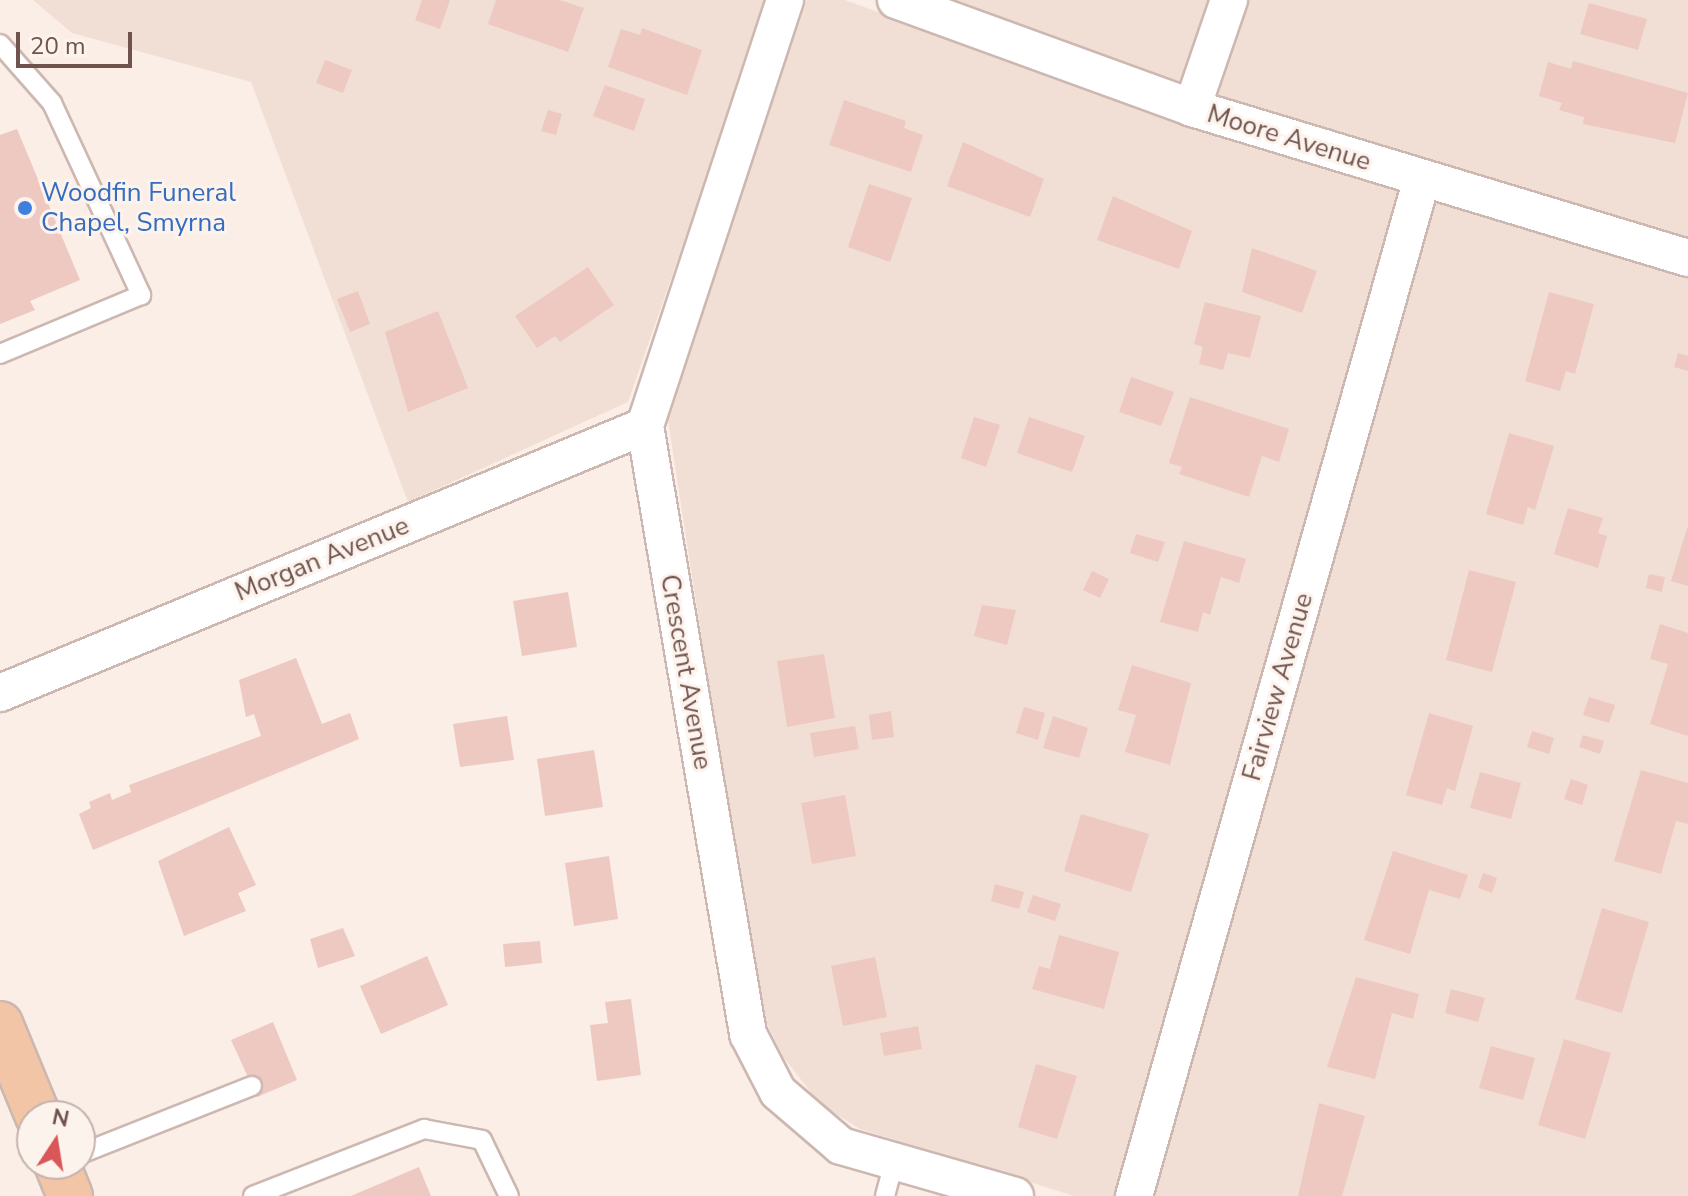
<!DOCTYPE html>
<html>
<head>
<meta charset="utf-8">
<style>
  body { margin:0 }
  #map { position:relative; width:1688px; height:1196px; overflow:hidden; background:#faeee7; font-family:"Nunito Sans",sans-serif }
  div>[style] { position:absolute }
  .residential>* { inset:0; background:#f1dfd6 }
  .building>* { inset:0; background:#edc9c1 }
  .roads { filter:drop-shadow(2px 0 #cdb7b1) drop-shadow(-2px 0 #cdb7b1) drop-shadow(0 2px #cdb7b1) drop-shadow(0 -2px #cdb7b1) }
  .lane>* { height:18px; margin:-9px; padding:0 9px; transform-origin:9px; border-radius:9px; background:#fff }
  .street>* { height:36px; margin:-18px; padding:0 18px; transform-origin:18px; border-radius:18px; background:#fff }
  .primary>* { height:44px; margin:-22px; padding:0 22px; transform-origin:22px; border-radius:22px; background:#f2c5a6 }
  .dots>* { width:22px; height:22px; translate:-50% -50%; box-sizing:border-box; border:4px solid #fdf3ed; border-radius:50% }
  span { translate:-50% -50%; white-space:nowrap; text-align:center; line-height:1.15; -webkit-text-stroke:6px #fdf3ed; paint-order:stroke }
  .street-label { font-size:26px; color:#71534e }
  .shop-label { font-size:26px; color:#366cbe }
  .left { translate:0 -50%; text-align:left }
  .north { position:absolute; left:16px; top:1100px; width:80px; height:80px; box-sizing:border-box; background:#fdf3ed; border:2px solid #c5b3ad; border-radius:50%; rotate:12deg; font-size:22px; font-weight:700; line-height:32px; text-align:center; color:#71534e }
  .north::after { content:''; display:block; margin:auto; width:28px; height:36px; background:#d85859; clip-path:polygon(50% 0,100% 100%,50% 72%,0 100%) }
  .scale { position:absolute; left:16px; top:32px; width:116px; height:36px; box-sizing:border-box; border:4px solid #71534e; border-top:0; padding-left:10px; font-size:24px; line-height:28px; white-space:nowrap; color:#71534e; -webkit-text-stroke:6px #fdf3ed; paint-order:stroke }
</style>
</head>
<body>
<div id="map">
  <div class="residential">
    <i style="clip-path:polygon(33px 0,768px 0,628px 402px,408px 502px,251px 82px,72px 33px)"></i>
    <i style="clip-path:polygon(807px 0,845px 0,1252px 148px,1408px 191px,1121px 1196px,1074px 1196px,860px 1129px,819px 1103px,782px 1055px,758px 1005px,667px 414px)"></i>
    <i style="clip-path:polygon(946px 0,1688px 0,1688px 239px,1123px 67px)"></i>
    <i style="clip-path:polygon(1432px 198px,1688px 275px,1688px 1196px,1147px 1196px)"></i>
  </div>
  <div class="building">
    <i style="clip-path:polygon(422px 0,450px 0,440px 29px,415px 20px)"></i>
    <i style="clip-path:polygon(496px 0,560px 0,584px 8px,568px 52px,488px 24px)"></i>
    <i style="clip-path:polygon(1589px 3px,1647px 19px,1638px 50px,1580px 34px)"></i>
    <i style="clip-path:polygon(642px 28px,702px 50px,687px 95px,608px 67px,621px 29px,640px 35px)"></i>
    <i style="clip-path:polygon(325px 60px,352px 70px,343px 93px,316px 83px)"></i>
    <i style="clip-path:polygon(1573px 61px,1688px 93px,1675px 143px,1583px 124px,1584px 117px,1559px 110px,1562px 103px,1539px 96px,1548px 62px,1571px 69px)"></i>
    <i style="clip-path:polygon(605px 85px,645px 99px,634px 131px,593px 116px)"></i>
    <i style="clip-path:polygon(844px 100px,906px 121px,904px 128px,923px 135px,911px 172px,829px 145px)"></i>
    <i style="clip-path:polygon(548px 110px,562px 114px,556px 135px,541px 131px)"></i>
    <i style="clip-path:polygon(17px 129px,80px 280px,30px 301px,35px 310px,0 324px,0 135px)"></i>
    <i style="clip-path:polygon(963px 142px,1044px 179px,1030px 217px,947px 186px)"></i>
    <i style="clip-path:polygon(869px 184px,912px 198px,890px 262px,848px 247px)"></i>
    <i style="clip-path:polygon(1113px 196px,1192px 231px,1179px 269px,1097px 240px)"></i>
    <i style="clip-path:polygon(1252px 248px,1317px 271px,1302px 313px,1242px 292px)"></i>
    <i style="clip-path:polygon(588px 267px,614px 305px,560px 342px,555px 336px,537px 348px,515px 316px)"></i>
    <i style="clip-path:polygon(358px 291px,370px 324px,350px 332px,337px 299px)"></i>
    <i style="clip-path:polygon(1549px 292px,1594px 304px,1575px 374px,1566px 371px,1560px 391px,1525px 381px)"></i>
    <i style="clip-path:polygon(1205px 302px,1261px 316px,1250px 358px,1228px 353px,1223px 370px,1199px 364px,1203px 347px,1194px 344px)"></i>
    <i style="clip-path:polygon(438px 311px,468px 388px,408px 412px,385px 332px)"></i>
    <i style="clip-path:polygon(1678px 353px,1688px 356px,1688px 371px,1674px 367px)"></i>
    <i style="clip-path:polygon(1131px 377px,1174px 392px,1161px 426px,1119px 412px)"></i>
    <i style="clip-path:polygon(1190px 397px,1289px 429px,1279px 462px,1262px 456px,1249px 497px,1179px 474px,1182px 467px,1169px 463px)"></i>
    <i style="clip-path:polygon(974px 417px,1000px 425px,986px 467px,961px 458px)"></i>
    <i style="clip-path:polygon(1029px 417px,1085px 436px,1072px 472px,1017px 453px)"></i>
    <i style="clip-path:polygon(1509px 433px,1554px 446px,1535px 510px,1528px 507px,1523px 525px,1486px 514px)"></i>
    <i style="clip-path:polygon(1568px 508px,1603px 518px,1598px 533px,1607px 536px,1598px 568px,1554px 554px)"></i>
    <i style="clip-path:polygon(1687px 528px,1688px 528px,1688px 586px,1671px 581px)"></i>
    <i style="clip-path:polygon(1136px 534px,1165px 542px,1158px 562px,1130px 553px)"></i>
    <i style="clip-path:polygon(1184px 541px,1246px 559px,1239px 583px,1221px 577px,1210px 615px,1203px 612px,1198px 632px,1160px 622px)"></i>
    <i style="clip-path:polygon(1469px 570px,1516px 582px,1492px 672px,1446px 660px)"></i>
    <i style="clip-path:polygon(1092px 571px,1109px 579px,1100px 598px,1083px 590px)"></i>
    <i style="clip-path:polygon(1649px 574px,1665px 577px,1662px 592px,1646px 588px)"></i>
    <i style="clip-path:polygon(568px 592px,577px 647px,522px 656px,513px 601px)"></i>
    <i style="clip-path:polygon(982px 605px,1016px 610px,1007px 645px,974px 636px)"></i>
    <i style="clip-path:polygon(1660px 624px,1688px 633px,1688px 736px,1650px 724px,1668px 664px,1650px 659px)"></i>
    <i style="clip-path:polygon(824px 654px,835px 718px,787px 727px,777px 661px)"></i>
    <i style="clip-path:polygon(296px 658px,322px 724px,350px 713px,359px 739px,93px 850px,79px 814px,91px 808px,89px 802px,110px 793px,112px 800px,131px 792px,129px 785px,261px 736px,254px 714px,246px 717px,239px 680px)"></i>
    <i style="clip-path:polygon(1132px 665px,1191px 683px,1170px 765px,1125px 752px,1136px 715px,1118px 710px)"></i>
    <i style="clip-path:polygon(1589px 697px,1615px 705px,1609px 723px,1583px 715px)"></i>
    <i style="clip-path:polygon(1024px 707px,1045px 713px,1038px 740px,1016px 733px)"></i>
    <i style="clip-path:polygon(891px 711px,894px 737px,872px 740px,869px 715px)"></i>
    <i style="clip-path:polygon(1429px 713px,1473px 726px,1455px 791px,1447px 788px,1442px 805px,1406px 795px)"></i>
    <i style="clip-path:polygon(507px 716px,514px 760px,460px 767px,453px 724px)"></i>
    <i style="clip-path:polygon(1053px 716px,1088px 728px,1079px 758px,1043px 748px)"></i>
    <i style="clip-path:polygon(855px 726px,859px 749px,814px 757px,810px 733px)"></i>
    <i style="clip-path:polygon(1532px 731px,1554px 738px,1549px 754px,1527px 747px)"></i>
    <i style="clip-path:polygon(1583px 735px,1604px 741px,1600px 754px,1579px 747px)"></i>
    <i style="clip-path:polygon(594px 750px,603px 807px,545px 816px,537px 759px)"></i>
    <i style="clip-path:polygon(1641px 770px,1688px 783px,1688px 824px,1676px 821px,1661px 874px,1614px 861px)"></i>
    <i style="clip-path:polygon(1480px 772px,1521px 783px,1511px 819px,1470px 808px)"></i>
    <i style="clip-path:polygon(1571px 779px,1588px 785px,1582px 805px,1564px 799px)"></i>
    <i style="clip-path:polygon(845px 795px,856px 856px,812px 864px,801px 803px)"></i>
    <i style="clip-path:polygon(1081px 814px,1149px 834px,1131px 892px,1064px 871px)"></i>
    <i style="clip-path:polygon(229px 827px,256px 885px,238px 893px,246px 911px,184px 936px,158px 861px)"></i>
    <i style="clip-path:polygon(1393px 851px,1468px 875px,1460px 899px,1429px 890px,1410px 954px,1364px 940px)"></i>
    <i style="clip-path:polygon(609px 856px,618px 919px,574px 926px,565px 863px)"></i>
    <i style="clip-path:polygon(1483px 873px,1497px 878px,1492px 893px,1478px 888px)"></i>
    <i style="clip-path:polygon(995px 884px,1024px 892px,1019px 909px,991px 901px)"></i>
    <i style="clip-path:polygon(1033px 895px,1061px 904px,1055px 921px,1027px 912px)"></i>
    <i style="clip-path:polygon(1602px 908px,1649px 922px,1622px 1013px,1575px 999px)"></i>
    <i style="clip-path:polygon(343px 928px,355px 956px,318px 968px,310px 939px)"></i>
    <i style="clip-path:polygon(1059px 935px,1119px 952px,1104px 1009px,1032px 989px,1039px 966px,1050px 969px)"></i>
    <i style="clip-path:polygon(540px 941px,542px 963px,505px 967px,503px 944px)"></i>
    <i style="clip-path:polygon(427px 956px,448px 1005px,381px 1034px,360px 986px)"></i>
    <i style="clip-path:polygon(875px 957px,887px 1017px,843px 1026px,831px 966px)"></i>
    <i style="clip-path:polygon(1356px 977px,1419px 994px,1413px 1019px,1392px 1013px,1375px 1079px,1327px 1067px)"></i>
    <i style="clip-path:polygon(1451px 989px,1485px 998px,1478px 1022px,1445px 1013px)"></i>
    <i style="clip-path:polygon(631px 999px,641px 1075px,597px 1081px,590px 1025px,608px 1023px,605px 1002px)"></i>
    <i style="clip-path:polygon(273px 1022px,297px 1080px,257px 1097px,231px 1040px)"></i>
    <i style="clip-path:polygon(918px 1026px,922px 1049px,884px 1056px,880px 1033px)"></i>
    <i style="clip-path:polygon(1564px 1039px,1611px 1053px,1585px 1139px,1538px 1125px)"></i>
    <i style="clip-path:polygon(1491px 1046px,1535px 1058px,1523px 1100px,1479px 1088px)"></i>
    <i style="clip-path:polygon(1036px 1064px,1077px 1076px,1057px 1139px,1018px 1127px)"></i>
    <i style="clip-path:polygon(1319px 1103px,1365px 1116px,1342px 1196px,1298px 1196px)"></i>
    <i style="clip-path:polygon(419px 1167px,431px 1196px,351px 1196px)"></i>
  </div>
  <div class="roads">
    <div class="lane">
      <i style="left:0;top:44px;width:79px;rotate:48.6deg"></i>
      <i style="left:52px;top:103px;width:212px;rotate:65.1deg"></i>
      <i style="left:141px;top:295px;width:153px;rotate:157.3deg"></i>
      <i style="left:80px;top:1154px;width:185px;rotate:-21.6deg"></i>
      <i style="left:253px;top:1196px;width:184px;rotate:-21.4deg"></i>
      <i style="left:424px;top:1129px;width:59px;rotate:10.7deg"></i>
      <i style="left:482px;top:1140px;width:62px;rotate:64.3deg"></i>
      <i style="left:885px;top:1196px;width:34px;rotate:-75deg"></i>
    </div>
    <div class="street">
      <i style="left:785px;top:0;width:448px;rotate:108.2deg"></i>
      <i style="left:645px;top:426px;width:617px;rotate:80.38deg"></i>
      <i style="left:748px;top:1034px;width:65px;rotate:62.7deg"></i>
      <i style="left:778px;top:1092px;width:83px;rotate:40.6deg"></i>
      <i style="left:841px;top:1146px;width:181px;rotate:16deg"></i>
      <i style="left:896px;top:0;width:315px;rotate:20deg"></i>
      <i style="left:1192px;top:108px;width:518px;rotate:16.83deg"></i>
      <i style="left:1192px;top:108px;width:114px;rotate:-71.1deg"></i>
      <i style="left:0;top:693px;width:698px;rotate:-22.49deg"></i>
      <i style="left:1134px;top:1196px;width:1058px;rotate:-74.2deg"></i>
    </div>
    <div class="primary">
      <i style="left:0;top:1024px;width:100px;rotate:67.6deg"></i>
      <i style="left:57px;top:1164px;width:35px;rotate:68deg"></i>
    </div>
  </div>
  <div class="dots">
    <i style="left:25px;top:208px;background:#3f7fe0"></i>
  </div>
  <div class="street-label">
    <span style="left:1289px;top:138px;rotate:17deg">Moore Avenue</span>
    <span style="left:322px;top:559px;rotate:-22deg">Morgan Avenue</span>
    <span style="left:686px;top:672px;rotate:80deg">Crescent Avenue</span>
    <span style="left:1278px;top:687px;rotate:-74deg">Fairview Avenue</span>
  </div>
  <div class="shop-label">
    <span class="left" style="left:41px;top:208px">Woodfin Funeral<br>Chapel, Smyrna</span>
  </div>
  <div class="north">N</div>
  <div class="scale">20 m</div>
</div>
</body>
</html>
